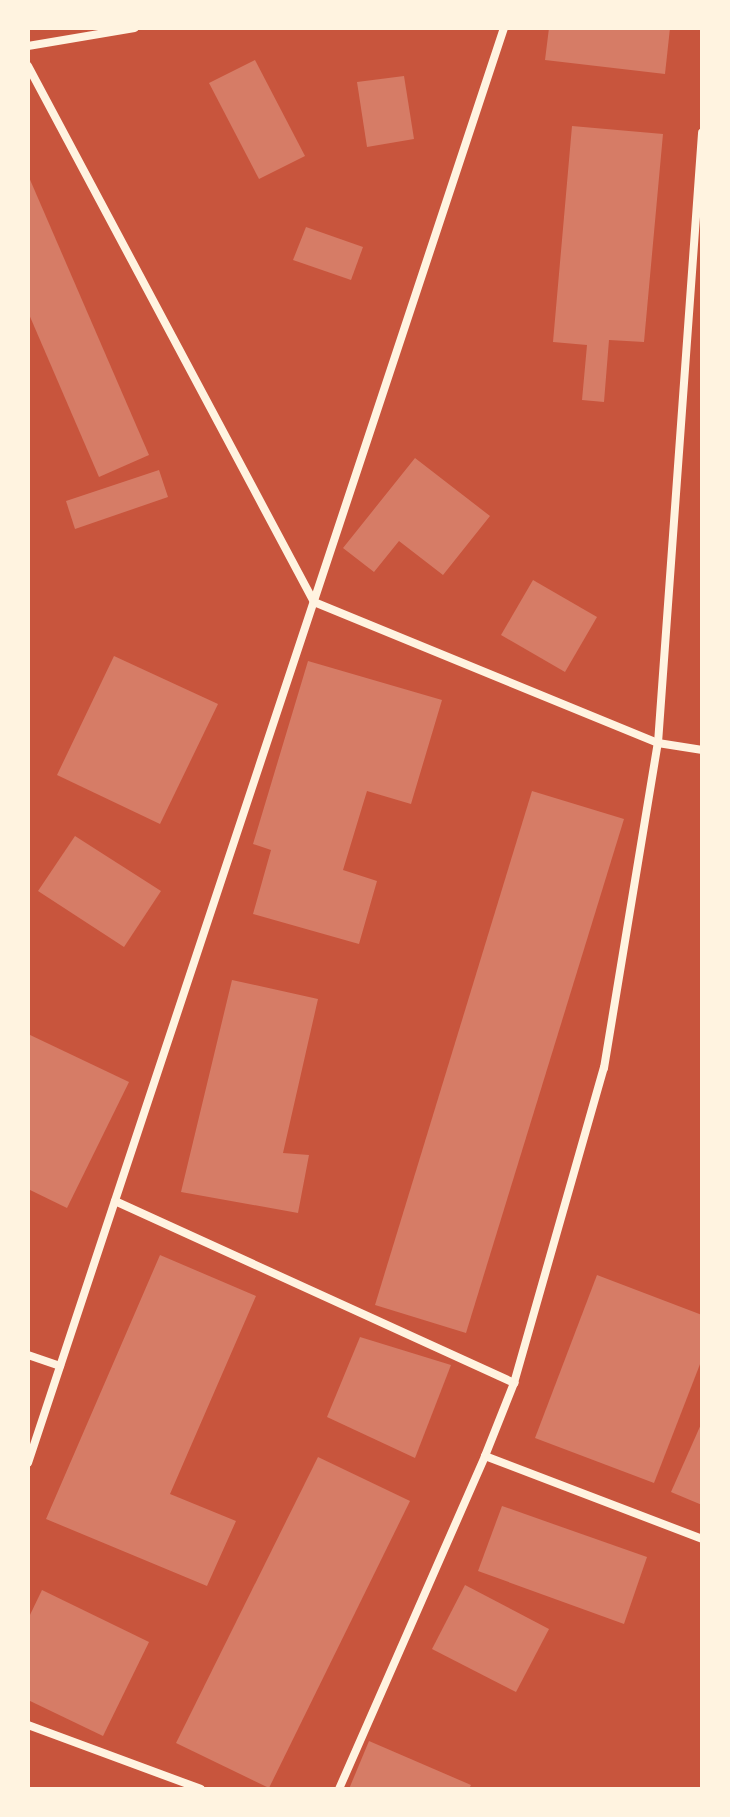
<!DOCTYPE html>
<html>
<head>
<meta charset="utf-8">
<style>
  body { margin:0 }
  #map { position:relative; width:730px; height:1817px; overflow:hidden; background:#c8553d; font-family:"Asap Condensed",sans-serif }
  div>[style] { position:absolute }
  .building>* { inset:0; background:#d67c66 }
  .minor>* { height:8px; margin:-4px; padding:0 4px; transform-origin:4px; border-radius:4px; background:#fff3e0 }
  span { translate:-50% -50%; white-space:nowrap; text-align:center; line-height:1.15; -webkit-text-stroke:6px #fff3e0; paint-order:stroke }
  .frame { position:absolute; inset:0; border:30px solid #fff3e0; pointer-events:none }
</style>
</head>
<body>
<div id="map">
  <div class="building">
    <i style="clip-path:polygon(549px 28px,670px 28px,665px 74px,545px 60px)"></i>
    <i style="clip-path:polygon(255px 60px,305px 156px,259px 179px,209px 83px)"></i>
    <i style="clip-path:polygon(404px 76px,414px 139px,367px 147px,357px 82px)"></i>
    <i style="clip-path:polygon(572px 126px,663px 134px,644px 342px,609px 340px,604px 402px,582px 400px,587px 345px,553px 342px)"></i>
    <i style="clip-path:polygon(28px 175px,149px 455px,99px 477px,28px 312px)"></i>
    <i style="clip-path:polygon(306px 227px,363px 247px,351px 280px,293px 260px)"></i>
    <i style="clip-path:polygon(415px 458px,490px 516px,443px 575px,399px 541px,374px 572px,343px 548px)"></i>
    <i style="clip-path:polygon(159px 470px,168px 497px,75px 529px,66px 501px)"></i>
    <i style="clip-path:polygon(533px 580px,597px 617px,565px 672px,501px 635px)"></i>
    <i style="clip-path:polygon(114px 656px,218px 704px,160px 824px,57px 775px)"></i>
    <i style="clip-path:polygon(308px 661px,442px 700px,411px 804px,367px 791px,343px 870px,377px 881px,359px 944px,253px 914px,271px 850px,253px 844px)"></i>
    <i style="clip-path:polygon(532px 791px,624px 819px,466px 1333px,375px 1305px)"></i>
    <i style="clip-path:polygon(75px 836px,161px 891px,124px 947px,38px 891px)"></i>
    <i style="clip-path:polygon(232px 980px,318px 999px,283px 1153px,309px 1155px,298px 1213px,181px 1192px)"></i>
    <i style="clip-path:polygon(28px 1034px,129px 1082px,67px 1208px,28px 1189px)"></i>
    <i style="clip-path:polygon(160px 1255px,256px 1296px,170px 1494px,236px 1521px,207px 1586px,46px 1519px)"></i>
    <i style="clip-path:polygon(597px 1275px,702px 1315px,702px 1359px,654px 1483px,535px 1438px)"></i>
    <i style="clip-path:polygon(360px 1337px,451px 1365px,415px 1458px,327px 1417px)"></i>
    <i style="clip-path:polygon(702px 1422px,702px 1505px,671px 1492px)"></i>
    <i style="clip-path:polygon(318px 1457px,410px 1501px,269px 1788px,176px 1743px)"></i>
    <i style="clip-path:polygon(502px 1506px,647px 1557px,624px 1624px,478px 1571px)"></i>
    <i style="clip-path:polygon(465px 1585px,549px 1629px,516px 1692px,432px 1649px)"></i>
    <i style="clip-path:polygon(42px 1590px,149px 1642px,103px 1736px,28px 1700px,28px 1619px)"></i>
    <i style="clip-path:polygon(369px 1741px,471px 1785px,469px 1789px,349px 1789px)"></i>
  </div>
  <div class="minor">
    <i style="left:28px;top:46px;width:108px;rotate:-9.6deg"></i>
    <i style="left:28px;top:66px;width:608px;rotate:61.92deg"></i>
    <i style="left:314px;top:602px;width:372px;rotate:22.3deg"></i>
    <i style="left:658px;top:743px;width:45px;rotate:9deg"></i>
    <i style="left:115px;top:1201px;width:439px;rotate:24.5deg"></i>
    <i style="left:28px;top:1355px;width:34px;rotate:19deg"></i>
    <i style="left:485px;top:1456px;width:232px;rotate:20.9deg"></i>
    <i style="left:28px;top:1463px;width:1512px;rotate:-71.65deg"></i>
    <i style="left:28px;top:1725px;width:184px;rotate:20.3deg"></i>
    <i style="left:339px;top:1789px;width:364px;rotate:-66.3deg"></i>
    <i style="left:485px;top:1456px;width:79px;rotate:-68.3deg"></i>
    <i style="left:514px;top:1383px;width:328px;rotate:-74.1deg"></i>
    <i style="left:604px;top:1068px;width:329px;rotate:-80.6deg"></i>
    <i style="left:658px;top:743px;width:612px;rotate:-85.87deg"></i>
  </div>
  <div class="frame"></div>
</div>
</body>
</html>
